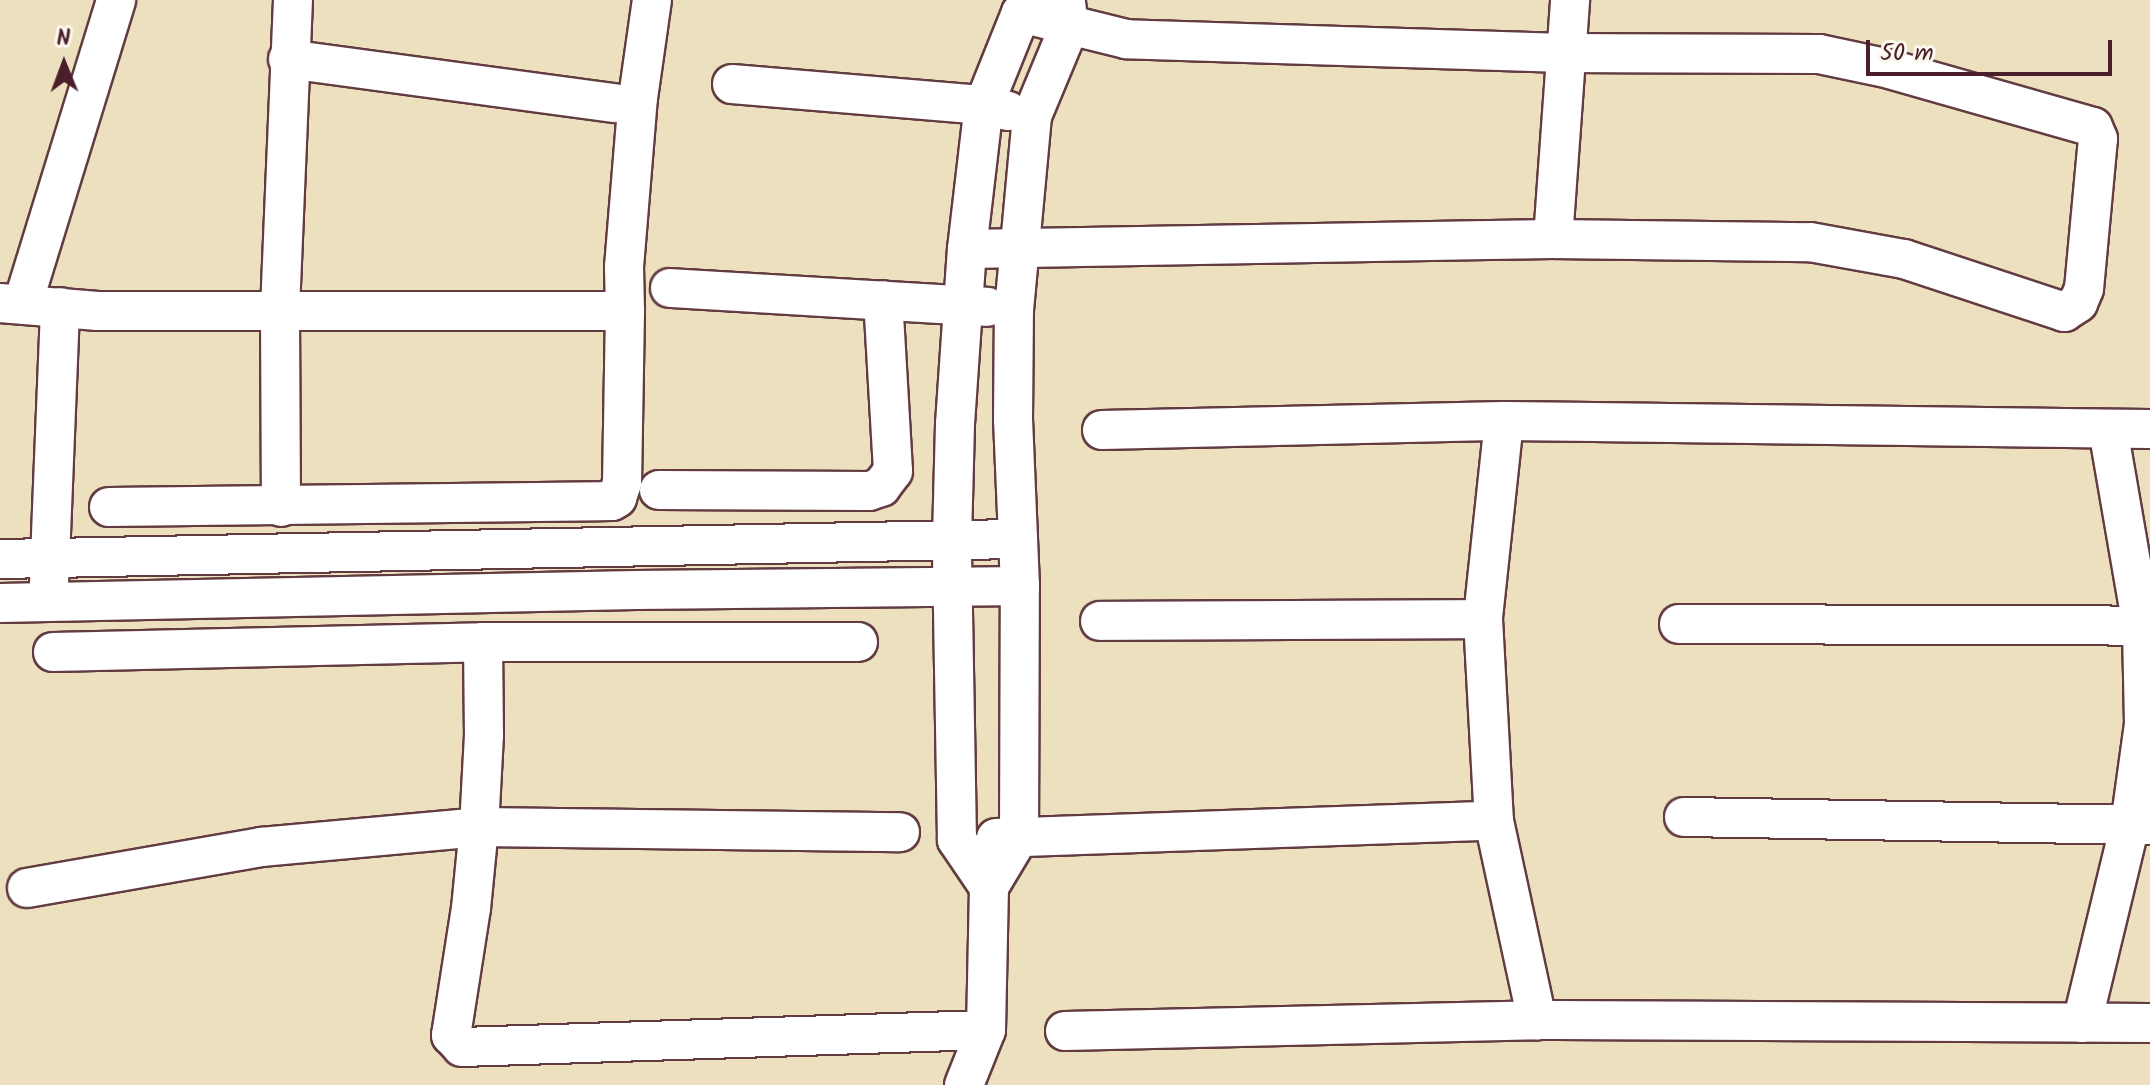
<!DOCTYPE html>
<html>
<head>
<meta charset="utf-8">
<style>
  body { margin:0 }
  #map { position:relative; width:2150px; height:1085px; overflow:hidden; background:#ede0be; font-family:Kalam,sans-serif }
  div>[style] { position:absolute }
  .roads { filter:drop-shadow(2px 0 #623c41) drop-shadow(-2px 0 #623c41) drop-shadow(0 2px #623c41) drop-shadow(0 -2px #623c41) }
  .minor>* { height:38px; margin:-19px; padding:0 19px; transform-origin:19px; border-radius:19px; background:#fff }
  span { translate:-50% -50%; white-space:nowrap; text-align:center; line-height:1.15; -webkit-text-stroke:8px #fbf7ec; paint-order:stroke }
  .north { position:absolute; left:24px; top:24px; width:80px; height:80px; -webkit-text-stroke:6px #fbf7ec; paint-order:stroke; rotate:359deg; font-size:22px; font-weight:700; line-height:32px; text-align:center; color:#4a1f2b }
  .north::after { content:''; display:block; margin:auto; width:28px; height:36px; background:#4a1f2b; clip-path:polygon(50% 0,100% 100%,50% 72%,0 100%) }
  .scale { position:absolute; left:1866px; top:40px; width:246px; height:36px; box-sizing:border-box; border:4px solid #4a1f2b; border-top:0; padding-left:10px; font-size:24px; line-height:28px; white-space:nowrap; color:#4a1f2b; -webkit-text-stroke:6px #fbf7ec; paint-order:stroke }
</style>
</head>
<body>
<div id="map">
  <div class="roads">
    <div class="minor">
      <i style="left:288px;top:59px;width:330px;rotate:7.7deg"></i>
      <i style="left:732px;top:84px;width:253px;rotate:4.8deg"></i>
      <i style="left:984px;top:105px;width:25px;rotate:14deg"></i>
      <i style="left:1553px;top:239px;width:240px;rotate:-85.9deg"></i>
      <i style="left:967px;top:249px;width:586px;rotate:-0.98deg"></i>
      <i style="left:1553px;top:239px;width:257px;rotate:0.7deg"></i>
      <i style="left:1810px;top:242px;width:96px;rotate:10.3deg"></i>
      <i style="left:1904px;top:259px;width:169px;rotate:18.3deg"></i>
      <i style="left:2064px;top:312px;width:17px;rotate:-33deg"></i>
      <i style="left:2078px;top:303px;width:15px;rotate:-67deg"></i>
      <i style="left:2084px;top:289px;width:151px;rotate:-84.7deg"></i>
      <i style="left:2098px;top:139px;width:13px;rotate:-113deg"></i>
      <i style="left:2093px;top:127px;width:211px;rotate:-164.1deg"></i>
      <i style="left:1890px;top:69px;width:73px;rotate:-168.1deg"></i>
      <i style="left:1819px;top:54px;width:255px;rotate:-179.8deg"></i>
      <i style="left:1564px;top:53px;width:438px;rotate:-178.2deg"></i>
      <i style="left:1126px;top:39px;width:108px;rotate:-166.1deg"></i>
      <i style="left:670px;top:288px;width:318px;rotate:3.4deg"></i>
      <i style="left:0;top:303px;width:98px;rotate:4.7deg"></i>
      <i style="left:98px;top:311px;width:527px"></i>
      <i style="left:625px;top:311px;width:44px;rotate:-91.3deg"></i>
      <i style="left:624px;top:267px;width:170px;rotate:-85.3deg"></i>
      <i style="left:638px;top:98px;width:99px;rotate:-81.9deg"></i>
      <i style="left:23px;top:303px;width:317px;rotate:-72.9deg"></i>
      <i style="left:1504px;top:421px;width:199px;rotate:96.1deg"></i>
      <i style="left:1483px;top:619px;width:202px;rotate:86.9deg"></i>
      <i style="left:1494px;top:821px;width:204px;rotate:77.8deg"></i>
      <i style="left:1102px;top:430px;width:402px;rotate:-1.3deg"></i>
      <i style="left:1504px;top:421px;width:646px;rotate:0.71deg"></i>
      <i style="left:659px;top:490px;width:210px;rotate:0.3deg"></i>
      <i style="left:869px;top:491px;width:13px;rotate:-18deg"></i>
      <i style="left:881px;top:487px;width:20px;rotate:-53deg"></i>
      <i style="left:893px;top:471px;width:171px;rotate:-93.3deg"></i>
      <i style="left:109px;top:507px;width:503px;rotate:-0.68deg"></i>
      <i style="left:612px;top:501px;width:6px;rotate:-31deg"></i>
      <i style="left:617px;top:498px;width:16px;rotate:-72deg"></i>
      <i style="left:622px;top:483px;width:172px;rotate:-89deg"></i>
      <i style="left:281px;top:507px;width:197px;rotate:-90.3deg"></i>
      <i style="left:280px;top:310px;width:310px;rotate:-87.6deg"></i>
      <i style="left:0;top:559px;width:1018px;rotate:-1.13deg"></i>
      <i style="left:49px;top:584px;width:277px;rotate:-87.7deg"></i>
      <i style="left:0;top:603px;width:636px;rotate:-1.17deg"></i>
      <i style="left:636px;top:590px;width:384px;rotate:-0.6deg"></i>
      <i style="left:1100px;top:621px;width:383px;rotate:-0.3deg"></i>
      <i style="left:1679px;top:624px;width:471px;rotate:0.2deg"></i>
      <i style="left:483px;top:642px;width:93px;rotate:89.4deg"></i>
      <i style="left:484px;top:735px;width:92px;rotate:93.1deg"></i>
      <i style="left:479px;top:827px;width:421px;rotate:0.7deg"></i>
      <i style="left:53px;top:652px;width:430px;rotate:-1.3deg"></i>
      <i style="left:483px;top:642px;width:375px"></i>
      <i style="left:1684px;top:817px;width:466px;rotate:1deg"></i>
      <i style="left:996px;top:838px;width:498px;rotate:-2deg"></i>
      <i style="left:989px;top:887px;width:57px;rotate:-124.2deg"></i>
      <i style="left:957px;top:840px;width:301px;rotate:-91deg"></i>
      <i style="left:952px;top:539px;width:115px;rotate:-88.5deg"></i>
      <i style="left:955px;top:424px;width:175px;rotate:-86.1deg"></i>
      <i style="left:967px;top:249px;width:145px;rotate:-83.3deg"></i>
      <i style="left:984px;top:105px;width:99px;rotate:-68.1deg"></i>
      <i style="left:1021px;top:13px;width:20px;rotate:-41deg"></i>
      <i style="left:27px;top:888px;width:238px;rotate:-9.9deg"></i>
      <i style="left:261px;top:847px;width:219px;rotate:-5.2deg"></i>
      <i style="left:479px;top:827px;width:81px;rotate:95.6deg"></i>
      <i style="left:471px;top:908px;width:129px;rotate:98.9deg"></i>
      <i style="left:451px;top:1035px;width:16px;rotate:47deg"></i>
      <i style="left:462px;top:1047px;width:524px;rotate:-1.86deg"></i>
      <i style="left:2082px;top:1023px;width:204px;rotate:-76.4deg"></i>
      <i style="left:2130px;top:825px;width:102px;rotate:-82.1deg"></i>
      <i style="left:2144px;top:724px;width:98px;rotate:-91.2deg"></i>
      <i style="left:2142px;top:626px;width:200px;rotate:-99.8deg"></i>
      <i style="left:1065px;top:1031px;width:472px;rotate:-1.3deg"></i>
      <i style="left:1537px;top:1020px;width:613px;rotate:0.28deg"></i>
      <i style="left:964px;top:1085px;width:59px;rotate:-68.2deg"></i>
      <i style="left:986px;top:1030px;width:143px;rotate:-88.8deg"></i>
      <i style="left:989px;top:887px;width:58px;rotate:-59deg"></i>
      <i style="left:1019px;top:837px;width:251px;rotate:-89.8deg"></i>
      <i style="left:1020px;top:586px;width:166px;rotate:-92.4deg"></i>
      <i style="left:1013px;top:420px;width:110px;rotate:-89.5deg"></i>
      <i style="left:1014px;top:310px;width:195px;rotate:-84.7deg"></i>
      <i style="left:1032px;top:116px;width:96px;rotate:-67.4deg"></i>
      <i style="left:1069px;top:27px;width:24px;rotate:-97deg"></i>
    </div>
  </div>
  <div class="north">N</div>
  <div class="scale">50 m</div>
</div>
</body>
</html>
